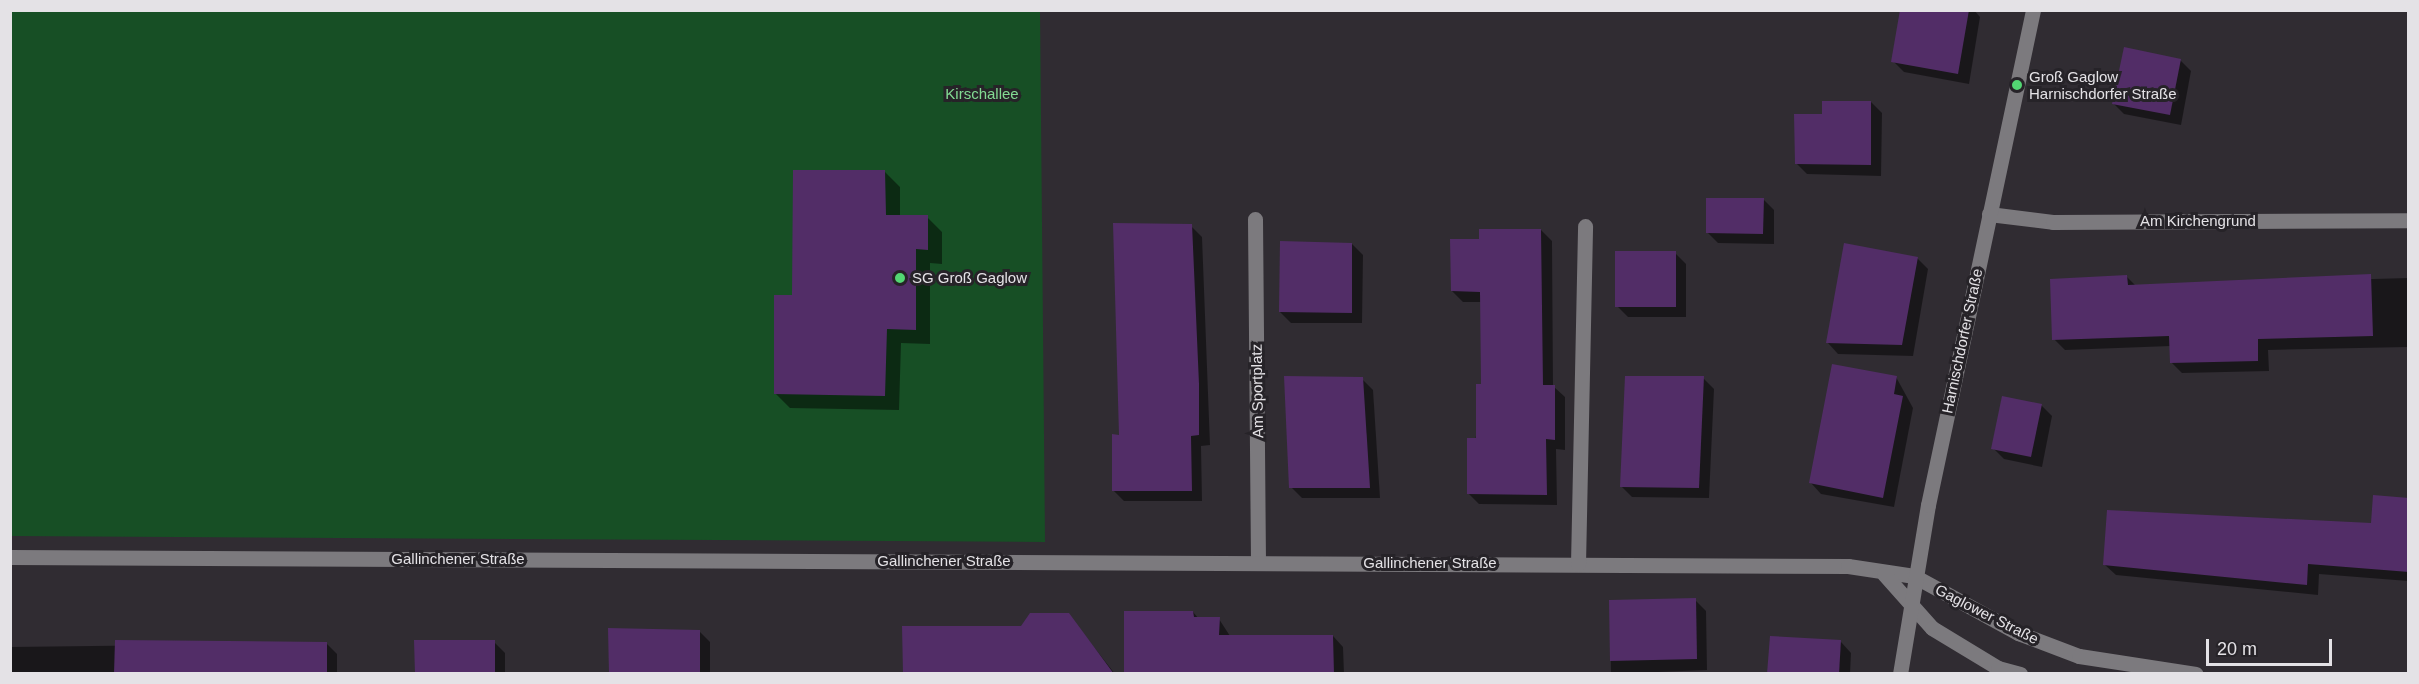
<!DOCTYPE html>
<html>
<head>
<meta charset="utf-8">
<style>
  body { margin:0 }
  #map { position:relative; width:2419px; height:684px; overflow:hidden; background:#302c32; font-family:Arial,sans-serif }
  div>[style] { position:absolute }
  .green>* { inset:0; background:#174f25 }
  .shadow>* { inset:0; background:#0007 }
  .building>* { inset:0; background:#522d67 }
  .minor>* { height:15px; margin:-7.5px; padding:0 7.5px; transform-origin:7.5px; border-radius:7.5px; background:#7c7a7e }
  .dots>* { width:16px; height:16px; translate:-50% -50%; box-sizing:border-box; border:3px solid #262328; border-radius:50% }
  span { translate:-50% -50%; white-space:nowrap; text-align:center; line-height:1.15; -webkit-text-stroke:6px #262328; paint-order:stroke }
  .poi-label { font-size:15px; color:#e4e2e6 }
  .left { translate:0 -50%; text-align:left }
  .park-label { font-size:15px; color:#82da92 }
  .street-label { font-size:15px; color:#e4e2e6 }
  .frame { position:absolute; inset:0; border:12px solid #e4e2e6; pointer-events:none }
  .scale { position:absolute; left:2206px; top:639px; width:126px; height:27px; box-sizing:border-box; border:3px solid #e4e2e6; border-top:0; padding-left:8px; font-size:18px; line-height:21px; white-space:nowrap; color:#e4e2e6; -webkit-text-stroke:4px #262328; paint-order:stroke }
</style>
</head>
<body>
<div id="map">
  <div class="green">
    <i style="clip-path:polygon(11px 11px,1040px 11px,1045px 542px,11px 536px)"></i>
  </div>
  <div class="shadow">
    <i style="clip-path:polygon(1902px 10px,1974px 10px,1980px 17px,1969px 84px,1904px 72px,1893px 61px)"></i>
    <i style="clip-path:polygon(2180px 60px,2191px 71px,2181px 125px,2124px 114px,2114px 104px)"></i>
    <i style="clip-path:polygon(1871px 102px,1882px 113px,1881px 176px,1807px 174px,1796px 163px,1823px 115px)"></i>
    <i style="clip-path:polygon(885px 172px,900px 187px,900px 216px,927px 217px,942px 232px,942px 264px,930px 263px,930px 344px,901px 343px,899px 410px,790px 408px,775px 393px,794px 297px)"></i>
    <i style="clip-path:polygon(1763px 199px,1774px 210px,1774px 244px,1718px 243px,1707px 232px)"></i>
    <i style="clip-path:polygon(1191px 226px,1202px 237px,1210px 445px,1201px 446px,1202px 501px,1124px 501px,1113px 490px,1121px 437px)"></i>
    <i style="clip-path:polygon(1541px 230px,1552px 241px,1553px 386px,1565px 397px,1565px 450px,1556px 449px,1557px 505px,1479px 504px,1468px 493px,1483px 385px,1481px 302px,1463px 302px,1452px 291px,1481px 240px)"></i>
    <i style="clip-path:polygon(1352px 244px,1363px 255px,1362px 323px,1291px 323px,1280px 312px)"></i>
    <i style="clip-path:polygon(1675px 253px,1686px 264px,1686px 317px,1628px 317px,1617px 306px)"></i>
    <i style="clip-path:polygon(1917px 258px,1928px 269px,1913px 356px,1838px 354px,1828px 343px)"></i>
    <i style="clip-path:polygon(2127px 277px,2136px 286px,2408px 278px,2408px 347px,2268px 350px,2269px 371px,2182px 373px,2171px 362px,2171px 346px,2065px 350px,2054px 339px)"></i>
    <i style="clip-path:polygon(1896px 377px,1913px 408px,1894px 507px,1821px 494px,1811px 483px)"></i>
    <i style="clip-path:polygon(1703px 378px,1714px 389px,1709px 498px,1632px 497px,1621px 486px)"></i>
    <i style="clip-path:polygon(1362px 379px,1373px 390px,1380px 498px,1302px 498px,1291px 487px)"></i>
    <i style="clip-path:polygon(2041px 405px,2052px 416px,2042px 467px,2004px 459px,1993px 448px)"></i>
    <i style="clip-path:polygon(2408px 499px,2408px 581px,2319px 574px,2318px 595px,2116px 575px,2105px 565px,2372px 524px)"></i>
    <i style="clip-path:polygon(1695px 600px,1706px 611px,1707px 670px,1611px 674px,1610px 601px)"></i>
    <i style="clip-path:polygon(1193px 612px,1199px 619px,1219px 619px,1230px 636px,1333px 636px,1343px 647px,1344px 674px,1125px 674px)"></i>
    <i style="clip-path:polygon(1068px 614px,1115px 674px,905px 674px,1022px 627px)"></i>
    <i style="clip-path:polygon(699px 631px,710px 642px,710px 674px,610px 674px)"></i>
    <i style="clip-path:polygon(494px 642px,505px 653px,505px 674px,417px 674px)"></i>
    <i style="clip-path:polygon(1841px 642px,1851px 653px,1850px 674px,1769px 674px)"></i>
    <i style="clip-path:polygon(326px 643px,337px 654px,337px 674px,10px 674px,10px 647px)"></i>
  </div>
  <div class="building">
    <i style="clip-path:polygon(1900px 10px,1969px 10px,1958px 74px,1891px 62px)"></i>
    <i style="clip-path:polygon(2124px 47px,2181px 59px,2170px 115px,2112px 104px)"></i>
    <i style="clip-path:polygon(1822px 101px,1871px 101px,1871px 165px,1795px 164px,1794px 114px,1822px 114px)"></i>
    <i style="clip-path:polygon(793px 170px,885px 170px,886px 215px,928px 215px,928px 250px,916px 249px,916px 330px,887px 329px,885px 396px,774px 394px,774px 295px,792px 295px)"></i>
    <i style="clip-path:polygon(1706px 198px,1764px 198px,1763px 234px,1706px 233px)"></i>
    <i style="clip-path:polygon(1113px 223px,1192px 224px,1199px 384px,1199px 435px,1191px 436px,1192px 491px,1112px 491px,1112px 434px,1119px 435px)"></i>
    <i style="clip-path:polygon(1479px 229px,1541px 229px,1543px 385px,1555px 385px,1555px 440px,1546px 439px,1547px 495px,1467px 494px,1467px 438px,1476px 438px,1476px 384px,1481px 384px,1480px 292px,1451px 291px,1450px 239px,1479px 239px)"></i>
    <i style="clip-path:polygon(1280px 241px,1352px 243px,1352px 313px,1279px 312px)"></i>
    <i style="clip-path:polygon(1844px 243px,1918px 257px,1902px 345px,1826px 343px)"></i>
    <i style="clip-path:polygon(1615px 251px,1676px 251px,1676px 307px,1615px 307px)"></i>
    <i style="clip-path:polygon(2371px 274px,2373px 336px,2258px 339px,2258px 361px,2170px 363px,2169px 336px,2052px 340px,2050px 279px,2127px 275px,2128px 285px)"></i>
    <i style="clip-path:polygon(1832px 364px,1897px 376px,1894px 394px,1903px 396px,1883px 498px,1809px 483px)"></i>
    <i style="clip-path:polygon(1284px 376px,1363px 377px,1370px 488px,1289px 488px)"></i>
    <i style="clip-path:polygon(1625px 376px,1704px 376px,1699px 488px,1620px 487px)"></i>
    <i style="clip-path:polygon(2002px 396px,2042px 404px,2031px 457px,1991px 449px)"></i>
    <i style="clip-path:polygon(2373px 495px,2409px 498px,2409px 572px,2308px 564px,2307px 585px,2103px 565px,2107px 510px,2371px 523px)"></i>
    <i style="clip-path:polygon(1696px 598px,1697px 659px,1610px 661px,1609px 600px)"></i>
    <i style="clip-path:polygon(1124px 611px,1193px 611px,1194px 617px,1220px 617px,1219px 635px,1333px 635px,1334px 674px,1124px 674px)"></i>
    <i style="clip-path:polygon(1030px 613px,1069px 613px,1114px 674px,903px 674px,902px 626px,1021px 626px)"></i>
    <i style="clip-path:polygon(608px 628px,700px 630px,700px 674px,609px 674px)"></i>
    <i style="clip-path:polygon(1770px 636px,1841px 640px,1839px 674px,1767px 674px)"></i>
    <i style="clip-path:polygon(115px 640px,327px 642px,327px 674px,114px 674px)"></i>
    <i style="clip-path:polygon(414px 640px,495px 640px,495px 674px,415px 674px)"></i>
  </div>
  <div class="minor">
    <i style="left:1989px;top:214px;width:64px;rotate:7.1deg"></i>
    <i style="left:2053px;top:222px;width:355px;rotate:-0.3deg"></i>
    <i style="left:1255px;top:219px;width:344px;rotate:89.5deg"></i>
    <i style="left:10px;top:557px;width:1838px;rotate:0.28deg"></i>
    <i style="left:1848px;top:566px;width:67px;rotate:8.6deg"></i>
    <i style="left:1914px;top:576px;width:119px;rotate:28.7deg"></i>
    <i style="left:2018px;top:633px;width:65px;rotate:20.7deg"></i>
    <i style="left:2079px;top:656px;width:118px;rotate:8.7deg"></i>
    <i style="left:1578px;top:564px;width:338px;rotate:-88.8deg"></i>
    <i style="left:1884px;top:574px;width:72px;rotate:48.4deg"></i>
    <i style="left:1932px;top:628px;width:77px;rotate:31.2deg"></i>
    <i style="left:1998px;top:668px;width:23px;rotate:15deg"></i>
    <i style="left:1900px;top:674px;width:171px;rotate:-80.6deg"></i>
    <i style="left:1928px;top:505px;width:506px;rotate:-78.02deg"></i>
  </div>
  <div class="dots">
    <i style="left:2017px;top:85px;background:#53d673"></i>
    <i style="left:900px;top:278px;background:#53d673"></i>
  </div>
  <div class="poi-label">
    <span class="left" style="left:2029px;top:85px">Groß Gaglow<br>Harnischdorfer Straße</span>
    <span class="left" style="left:912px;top:278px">SG Groß Gaglow</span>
  </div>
  <div class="park-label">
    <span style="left:982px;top:94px">Kirschallee</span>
  </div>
  <div class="street-label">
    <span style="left:2198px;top:221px">Am Kirchengrund</span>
    <span style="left:1962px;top:341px;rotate:-78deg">Harnischdorfer Straße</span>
    <span style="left:1257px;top:391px;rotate:-91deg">Am Sportplatz</span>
    <span style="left:458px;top:559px">Gallinchener Straße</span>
    <span style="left:944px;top:561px">Gallinchener Straße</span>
    <span style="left:1430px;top:563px">Gallinchener Straße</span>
    <span style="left:1987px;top:614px;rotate:27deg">Gaglower Straße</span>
  </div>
  <div class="frame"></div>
  <div class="scale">20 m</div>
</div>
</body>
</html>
